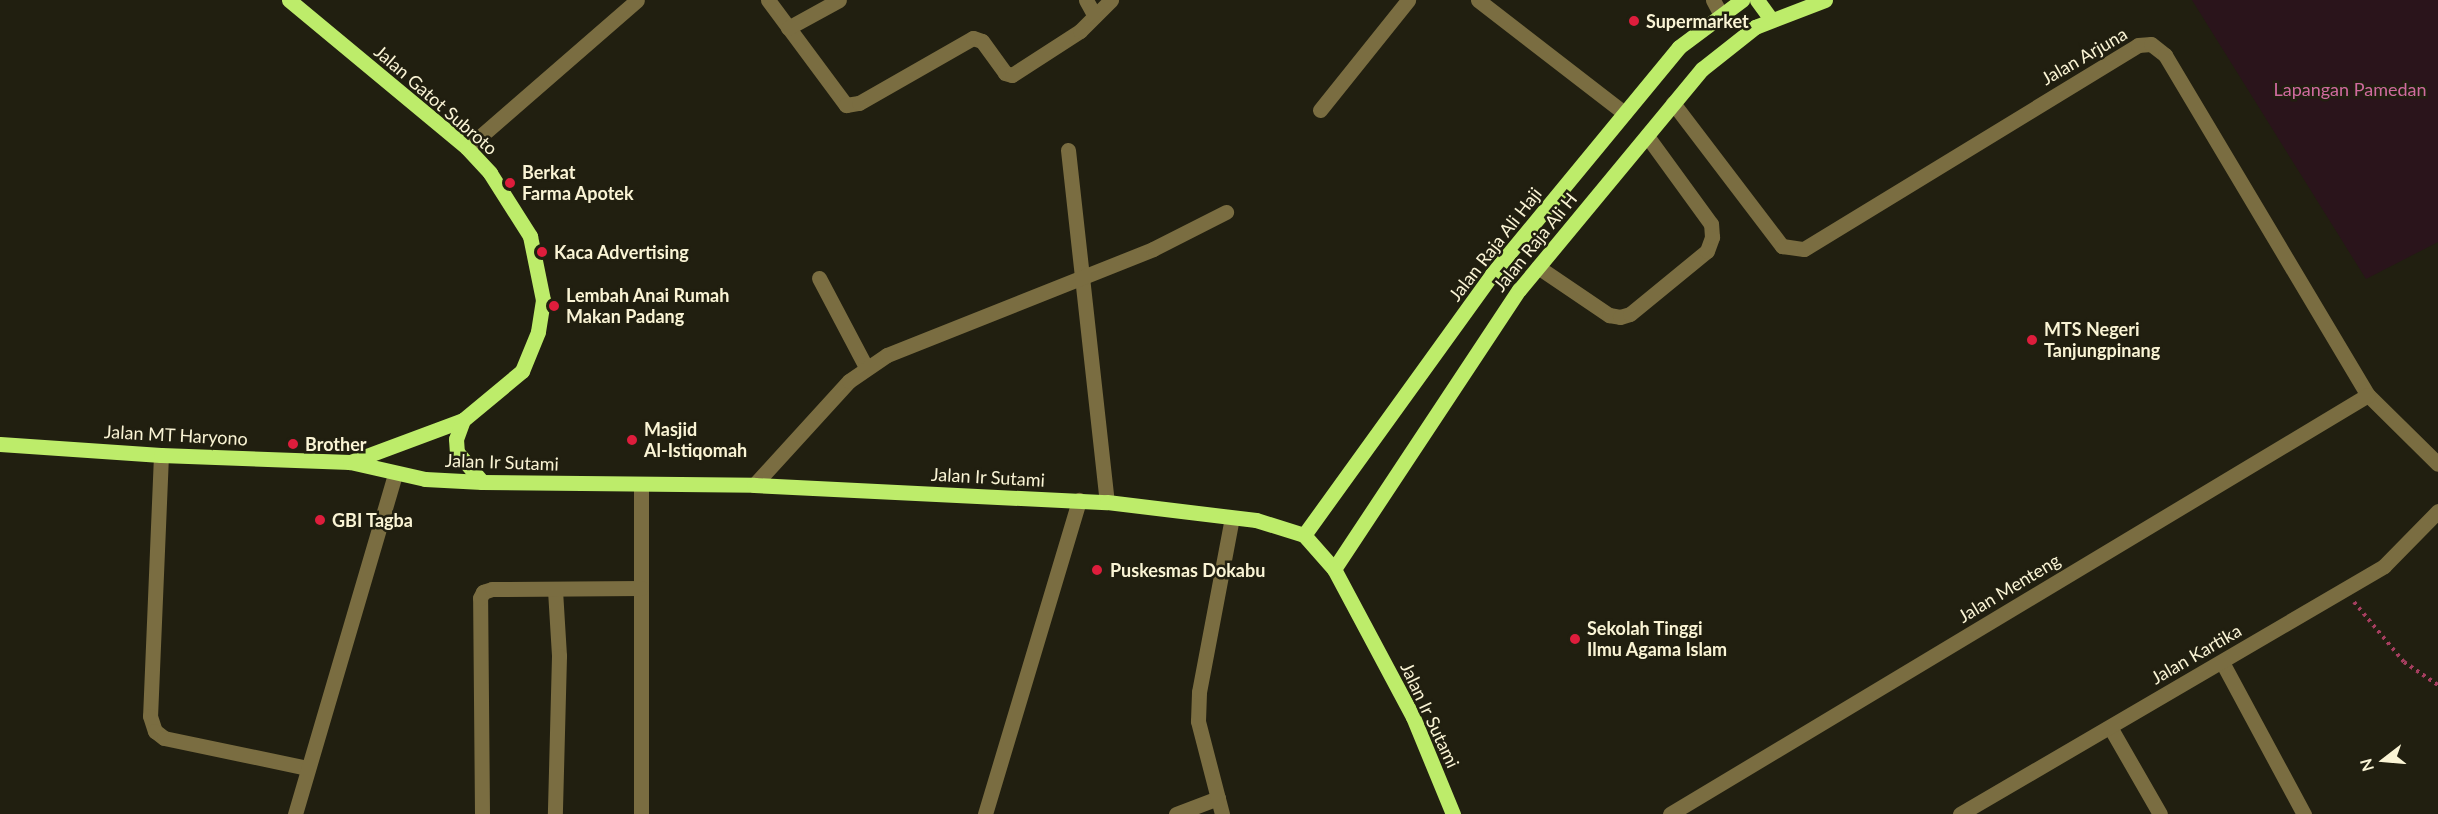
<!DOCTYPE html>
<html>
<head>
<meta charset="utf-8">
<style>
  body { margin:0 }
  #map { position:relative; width:2438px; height:814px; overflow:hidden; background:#211f10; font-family:Lato,sans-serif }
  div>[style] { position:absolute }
  .green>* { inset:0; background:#2a141b }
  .path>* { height:4px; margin-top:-2px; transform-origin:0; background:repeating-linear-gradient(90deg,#a53e5f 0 3px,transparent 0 7.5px) }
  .minor>* { height:15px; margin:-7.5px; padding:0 7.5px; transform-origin:7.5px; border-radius:7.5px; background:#7a6d41 }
  .major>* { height:15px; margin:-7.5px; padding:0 7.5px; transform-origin:7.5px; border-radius:7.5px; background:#bdec6a }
  .dots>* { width:16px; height:16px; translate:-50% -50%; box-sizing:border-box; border:3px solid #211f10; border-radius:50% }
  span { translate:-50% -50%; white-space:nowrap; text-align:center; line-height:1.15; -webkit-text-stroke:5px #211f10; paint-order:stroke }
  .poi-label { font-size:18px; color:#faf4d5; font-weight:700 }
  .left { translate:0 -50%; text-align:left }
  .street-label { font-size:18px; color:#faf4d5 }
  .park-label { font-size:18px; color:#d06b9f }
  .north { position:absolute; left:2354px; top:730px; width:60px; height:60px; -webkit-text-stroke:4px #211f10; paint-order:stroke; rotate:254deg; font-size:16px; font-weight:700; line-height:24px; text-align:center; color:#faf4d5 }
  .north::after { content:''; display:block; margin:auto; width:21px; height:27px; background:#faf4d5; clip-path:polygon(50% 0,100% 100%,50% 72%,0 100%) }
</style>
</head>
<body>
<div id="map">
  <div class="green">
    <i style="clip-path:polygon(2192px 0,2438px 0,2438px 242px,2366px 279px)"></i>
  </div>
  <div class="path">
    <i style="left:2354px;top:602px;width:78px;rotate:50.2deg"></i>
    <i style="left:2404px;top:662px;width:41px;rotate:34.1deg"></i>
  </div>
  <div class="minor">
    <i style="left:768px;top:0;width:131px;rotate:53.4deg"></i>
    <i style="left:846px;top:105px;width:13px;rotate:-9deg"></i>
    <i style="left:859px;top:103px;width:131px;rotate:-29.7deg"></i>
    <i style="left:973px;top:38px;width:9px;rotate:18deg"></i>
    <i style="left:982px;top:41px;width:39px;rotate:54deg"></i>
    <i style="left:1005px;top:73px;width:7px;rotate:16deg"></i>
    <i style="left:1012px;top:75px;width:81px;rotate:-32.9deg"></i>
    <i style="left:1080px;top:31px;width:44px;rotate:-45deg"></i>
    <i style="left:1086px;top:0;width:18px;rotate:61deg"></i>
    <i style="left:1478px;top:0;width:185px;rotate:37.7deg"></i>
    <i style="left:1713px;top:0;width:15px;rotate:62deg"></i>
    <i style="left:788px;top:28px;width:58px;rotate:-28.8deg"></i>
    <i style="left:1673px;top:103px;width:180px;rotate:52.7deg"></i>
    <i style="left:1782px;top:246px;width:22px;rotate:8deg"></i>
    <i style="left:1804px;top:249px;width:391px;rotate:-31.4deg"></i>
    <i style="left:2138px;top:45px;width:13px;rotate:-4deg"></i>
    <i style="left:2151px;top:44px;width:18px;rotate:38deg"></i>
    <i style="left:2165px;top:55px;width:396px;rotate:59.2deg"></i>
    <i style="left:2368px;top:395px;width:98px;rotate:44.6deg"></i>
    <i style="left:1320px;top:110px;width:141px;rotate:-51.3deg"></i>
    <i style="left:467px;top:148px;width:225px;rotate:-41deg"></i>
    <i style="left:1068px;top:150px;width:354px;rotate:83.7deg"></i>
    <i style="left:1538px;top:267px;width:86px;rotate:34.1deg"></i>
    <i style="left:1609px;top:315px;width:11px;rotate:10deg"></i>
    <i style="left:1620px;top:317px;width:10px;rotate:-17deg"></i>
    <i style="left:1630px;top:314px;width:99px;rotate:-39.3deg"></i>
    <i style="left:1707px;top:251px;width:15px;rotate:-70deg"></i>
    <i style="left:1712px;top:237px;width:13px;rotate:-94deg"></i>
    <i style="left:1711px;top:224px;width:109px;rotate:-126deg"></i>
    <i style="left:819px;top:278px;width:101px;rotate:62.2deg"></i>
    <i style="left:161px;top:455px;width:261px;rotate:92.4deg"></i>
    <i style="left:150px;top:716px;width:16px;rotate:72deg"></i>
    <i style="left:155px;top:731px;width:11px;rotate:38deg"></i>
    <i style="left:164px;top:738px;width:147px;rotate:11.8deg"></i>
    <i style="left:754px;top:485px;width:141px;rotate:-47.6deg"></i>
    <i style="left:849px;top:381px;width:46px;rotate:-34.4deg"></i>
    <i style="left:887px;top:355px;width:286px;rotate:-21.7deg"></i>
    <i style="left:1153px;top:249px;width:82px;rotate:-26.9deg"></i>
    <i style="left:641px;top:486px;width:328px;rotate:90deg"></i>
    <i style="left:555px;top:590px;width:66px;rotate:86.5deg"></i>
    <i style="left:559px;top:656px;width:158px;rotate:91.5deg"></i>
    <i style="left:2222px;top:662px;width:173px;rotate:61.7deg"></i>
    <i style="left:2110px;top:727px;width:100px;rotate:60.1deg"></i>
    <i style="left:295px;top:814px;width:354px;rotate:-73.6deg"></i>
    <i style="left:482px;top:814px;width:216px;rotate:-90.5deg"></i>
    <i style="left:480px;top:598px;width:7px;rotate:-63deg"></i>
    <i style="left:483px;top:592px;width:9px;rotate:-18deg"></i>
    <i style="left:492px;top:589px;width:149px;rotate:-0.4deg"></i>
    <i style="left:985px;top:814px;width:328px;rotate:-73.3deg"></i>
    <i style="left:1176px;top:814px;width:45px;rotate:-20.9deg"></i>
    <i style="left:1222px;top:814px;width:96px;rotate:-104.5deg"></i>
    <i style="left:1198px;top:721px;width:29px;rotate:-88deg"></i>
    <i style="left:1199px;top:692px;width:177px;rotate:-79.3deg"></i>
    <i style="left:1670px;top:814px;width:814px;rotate:-30.98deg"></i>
    <i style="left:1960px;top:814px;width:491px;rotate:-30.3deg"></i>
    <i style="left:2384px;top:566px;width:77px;rotate:-45.5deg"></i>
  </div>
  <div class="major">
    <i style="left:289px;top:0;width:231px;rotate:39.7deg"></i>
    <i style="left:467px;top:148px;width:34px;rotate:47deg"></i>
    <i style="left:490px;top:173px;width:75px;rotate:57.6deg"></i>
    <i style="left:530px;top:236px;width:65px;rotate:78.5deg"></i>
    <i style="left:543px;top:300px;width:32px;rotate:99deg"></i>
    <i style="left:538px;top:332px;width:42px;rotate:112.3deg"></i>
    <i style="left:522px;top:371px;width:77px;rotate:140.3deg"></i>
    <i style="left:463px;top:420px;width:121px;rotate:159.6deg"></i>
    <i style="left:1757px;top:0;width:24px;rotate:54deg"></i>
    <i style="left:463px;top:420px;width:20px;rotate:110deg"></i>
    <i style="left:456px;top:439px;width:13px;rotate:86deg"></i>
    <i style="left:457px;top:452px;width:39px;rotate:50deg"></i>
    <i style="left:0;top:444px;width:161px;rotate:3.9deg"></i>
    <i style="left:161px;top:455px;width:189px;rotate:2.1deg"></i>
    <i style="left:350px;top:462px;width:77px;rotate:12.8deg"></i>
    <i style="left:425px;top:479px;width:57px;rotate:3deg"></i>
    <i style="left:482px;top:482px;width:272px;rotate:0.6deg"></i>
    <i style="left:754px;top:485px;width:353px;rotate:2.8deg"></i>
    <i style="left:1107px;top:502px;width:150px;rotate:6.9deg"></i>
    <i style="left:1256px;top:520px;width:50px;rotate:17.4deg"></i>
    <i style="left:1304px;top:535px;width:45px;rotate:48.6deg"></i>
    <i style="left:1334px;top:569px;width:168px;rotate:61.9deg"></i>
    <i style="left:1413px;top:717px;width:105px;rotate:67.6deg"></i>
    <i style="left:1304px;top:535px;width:322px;rotate:-54.2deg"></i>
    <i style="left:1492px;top:274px;width:294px;rotate:-50.5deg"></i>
    <i style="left:1679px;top:47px;width:79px;rotate:-36.7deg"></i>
    <i style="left:1334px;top:569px;width:335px;rotate:-56.5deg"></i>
    <i style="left:1519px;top:290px;width:287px;rotate:-50.4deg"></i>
    <i style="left:1702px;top:69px;width:68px;rotate:-38.4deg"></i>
    <i style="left:1755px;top:27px;width:75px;rotate:-21.1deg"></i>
  </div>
  <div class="dots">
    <i style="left:1634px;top:21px;background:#de1d3c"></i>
    <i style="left:510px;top:183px;background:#de1d3c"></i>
    <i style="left:542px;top:252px;background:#de1d3c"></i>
    <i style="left:554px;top:306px;background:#de1d3c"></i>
    <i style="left:2032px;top:340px;background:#de1d3c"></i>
    <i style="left:632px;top:440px;background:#de1d3c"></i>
    <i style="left:293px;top:444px;background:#de1d3c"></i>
    <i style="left:320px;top:520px;background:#de1d3c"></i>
    <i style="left:1097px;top:570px;background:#de1d3c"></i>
    <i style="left:1575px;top:639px;background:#de1d3c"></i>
  </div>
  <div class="poi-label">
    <span class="left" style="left:1646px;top:21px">Supermarket</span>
    <span class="left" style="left:522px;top:183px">Berkat<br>Farma Apotek</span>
    <span class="left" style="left:554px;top:252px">Kaca Advertising</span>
    <span class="left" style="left:566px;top:306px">Lembah Anai Rumah<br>Makan Padang</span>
    <span class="left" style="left:2044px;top:340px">MTS Negeri<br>Tanjungpinang</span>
    <span class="left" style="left:644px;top:440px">Masjid<br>Al-Istiqomah</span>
    <span class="left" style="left:305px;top:444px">Brother</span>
    <span class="left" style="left:332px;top:520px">GBI Tagba</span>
    <span class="left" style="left:1110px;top:570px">Puskesmas Dokabu</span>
    <span class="left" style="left:1587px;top:639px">Sekolah Tinggi<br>Ilmu Agama Islam</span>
  </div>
  <div class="street-label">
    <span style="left:2084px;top:56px;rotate:-30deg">Jalan Arjuna</span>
    <span style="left:436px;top:100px;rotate:41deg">Jalan Gatot Subroto</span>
    <span style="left:1535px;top:242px;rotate:-51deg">Jalan Raja Ali H</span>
    <span style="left:1495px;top:244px;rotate:-52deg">Jalan Raja Ali Haji</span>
    <span style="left:176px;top:435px;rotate:3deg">Jalan MT Haryono</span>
    <span style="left:502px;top:462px;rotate:2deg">Jalan Ir Sutami</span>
    <span style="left:988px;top:477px;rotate:3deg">Jalan Ir Sutami</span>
    <span style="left:2009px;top:588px;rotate:-31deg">Jalan Menteng</span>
    <span style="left:2196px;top:654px;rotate:-30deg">Jalan Kartika</span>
    <span style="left:1430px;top:715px;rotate:65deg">Jalan Ir Sutami</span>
  </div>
  <div class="park-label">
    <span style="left:2350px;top:89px">Lapangan Pamedan</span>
  </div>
  <div class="north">N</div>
</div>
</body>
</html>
